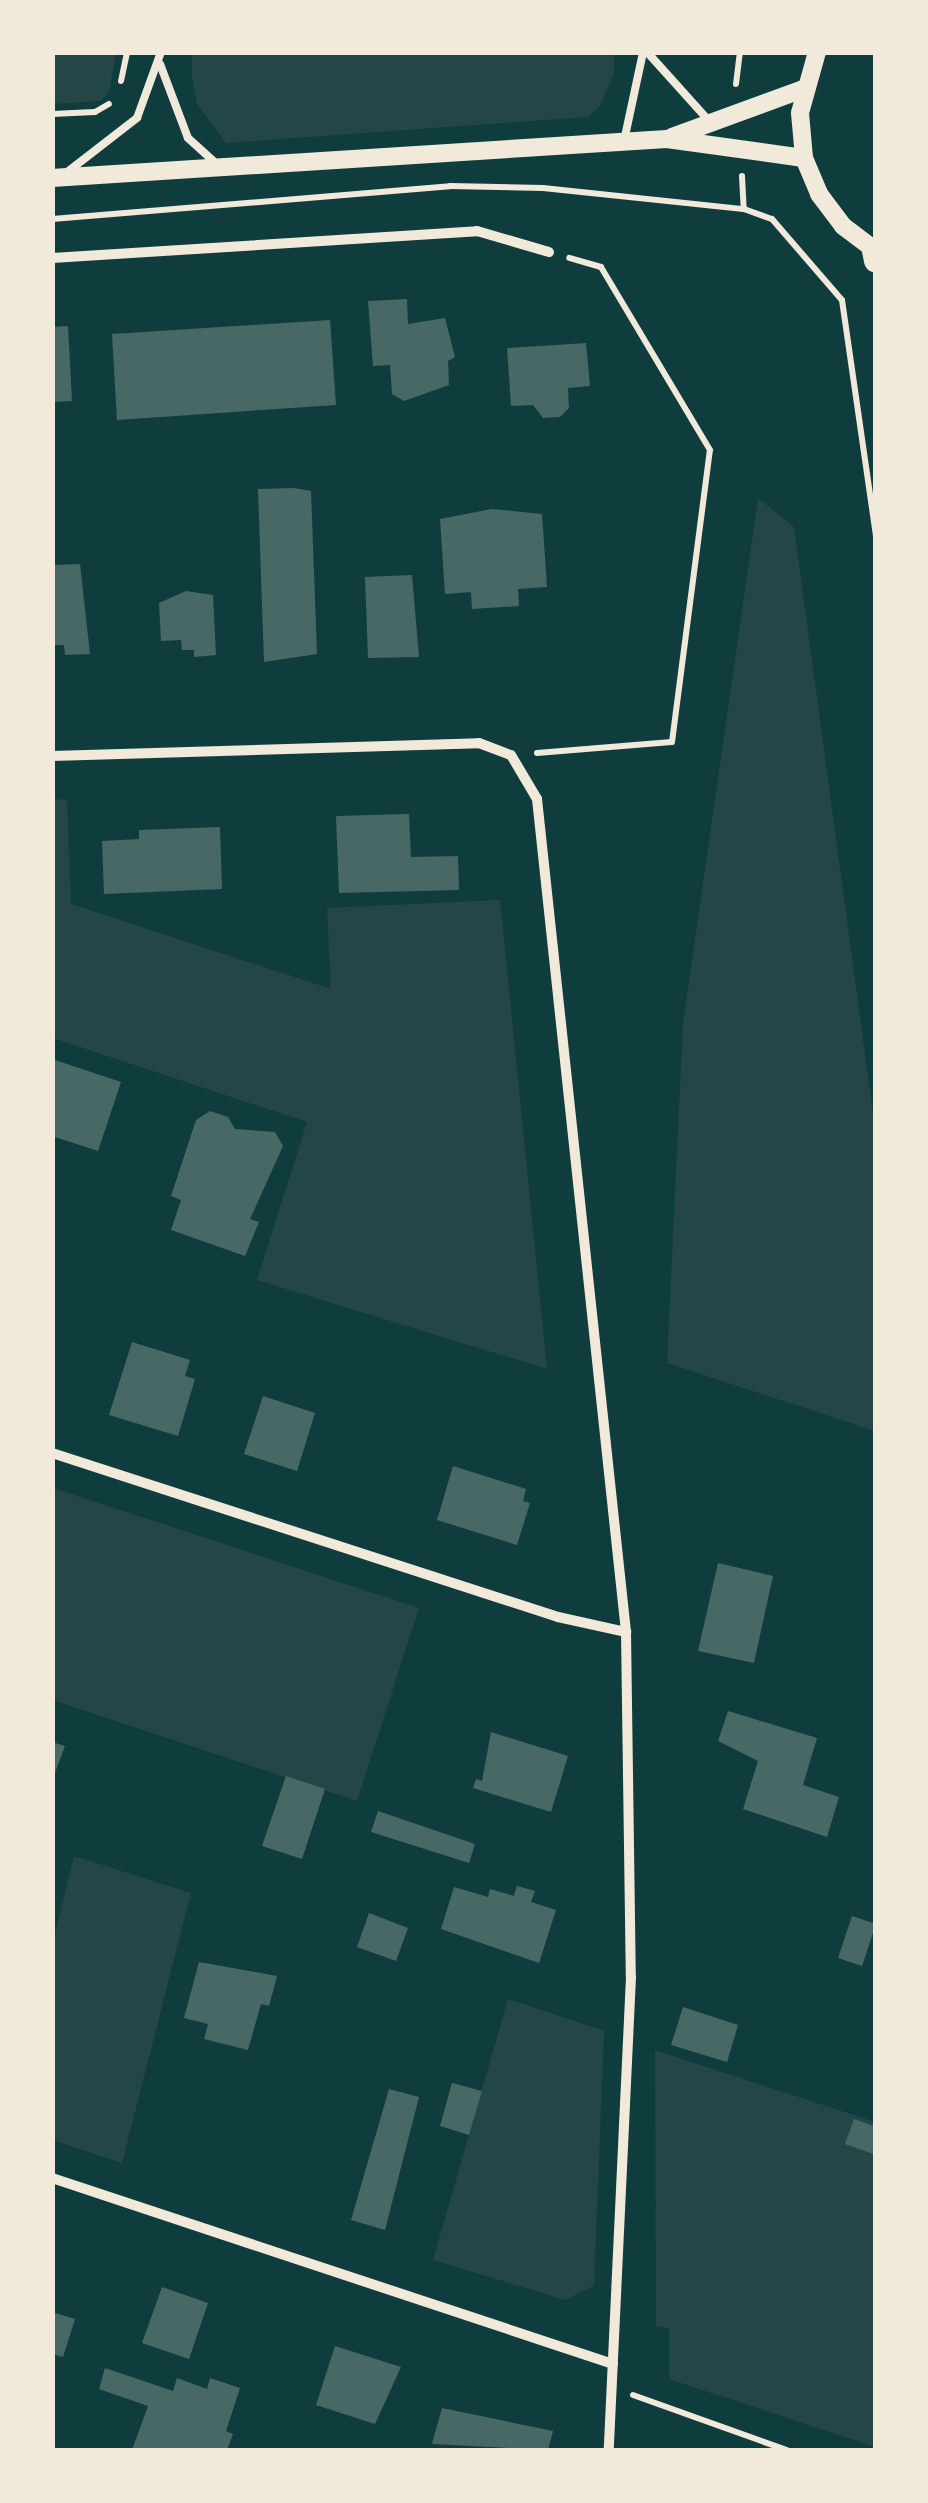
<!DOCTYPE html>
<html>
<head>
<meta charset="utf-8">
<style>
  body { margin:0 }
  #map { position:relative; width:928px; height:2503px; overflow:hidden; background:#0f3d3e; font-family:"Open Sans",sans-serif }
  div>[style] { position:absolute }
  .green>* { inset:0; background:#244646 }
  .building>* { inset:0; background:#486865 }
  .path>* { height:6px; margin:-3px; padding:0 3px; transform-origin:3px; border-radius:3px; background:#f1e9da }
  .service>* { height:8px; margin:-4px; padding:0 4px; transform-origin:4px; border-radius:4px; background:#f1e9da }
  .minor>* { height:10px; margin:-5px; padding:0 5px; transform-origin:5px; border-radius:5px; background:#f1e9da }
  .tertiary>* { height:18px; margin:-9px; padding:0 9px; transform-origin:9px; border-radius:9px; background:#f1e9da }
  .primary>* { height:25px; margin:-12.5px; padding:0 12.5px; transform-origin:12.5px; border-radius:12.5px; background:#f1e9da }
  span { translate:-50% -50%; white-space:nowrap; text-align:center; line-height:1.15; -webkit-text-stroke:10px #f1e9da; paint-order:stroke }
  .frame { position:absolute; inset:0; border:55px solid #f1e9da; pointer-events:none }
</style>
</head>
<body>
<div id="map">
  <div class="green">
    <i style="clip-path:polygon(53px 52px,116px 53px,109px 92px,100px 101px,53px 104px)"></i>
    <i style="clip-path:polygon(614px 52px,614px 74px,600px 106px,588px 117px,226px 143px,197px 104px,192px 76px,192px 53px)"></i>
    <i style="clip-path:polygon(758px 498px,794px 527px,875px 1128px,875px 1431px,667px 1363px,683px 1024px)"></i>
    <i style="clip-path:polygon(67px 799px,71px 904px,331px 989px,327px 908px,500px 900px,547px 1369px,257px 1280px,307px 1122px,53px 1038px,53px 800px)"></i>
    <i style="clip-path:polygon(53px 1488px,419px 1608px,357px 1801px,53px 1700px)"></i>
    <i style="clip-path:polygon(74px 1856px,191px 1893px,122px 2163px,53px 2140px,53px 1941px)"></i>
    <i style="clip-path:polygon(508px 1999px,604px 2031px,594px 2286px,565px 2300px,433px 2260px)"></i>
    <i style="clip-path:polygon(655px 2050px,875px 2122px,875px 2447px,669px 2379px,669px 2328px,656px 2326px)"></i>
  </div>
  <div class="building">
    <i style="clip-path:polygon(407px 299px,408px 324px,445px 318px,455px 357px,448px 361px,449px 385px,404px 401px,392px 394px,390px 365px,373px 366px,368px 301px)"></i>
    <i style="clip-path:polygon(330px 320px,336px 405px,117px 420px,112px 334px)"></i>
    <i style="clip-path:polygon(68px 326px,72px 401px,52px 402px,52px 327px)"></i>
    <i style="clip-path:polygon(586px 343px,590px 386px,568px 388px,569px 408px,560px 417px,543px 418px,533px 405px,511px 406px,507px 348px)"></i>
    <i style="clip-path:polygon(294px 488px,311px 491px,317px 654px,264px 662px,258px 489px)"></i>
    <i style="clip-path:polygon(492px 509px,542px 514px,547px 587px,518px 589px,519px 606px,472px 609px,471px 592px,445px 594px,440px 519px)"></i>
    <i style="clip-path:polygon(80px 564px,90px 654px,65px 655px,64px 645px,52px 645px,52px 565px)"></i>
    <i style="clip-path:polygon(412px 575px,419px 657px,368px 658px,365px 577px)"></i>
    <i style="clip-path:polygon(186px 591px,213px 595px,216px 655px,194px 657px,194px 650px,182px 650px,181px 640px,161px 641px,159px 603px)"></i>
    <i style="clip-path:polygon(409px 814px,411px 857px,458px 856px,459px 890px,339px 893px,336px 816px)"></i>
    <i style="clip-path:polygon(220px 827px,222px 889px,104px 894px,102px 841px,139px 839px,139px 830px)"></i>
    <i style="clip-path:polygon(52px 1059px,121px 1082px,98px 1151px,52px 1136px)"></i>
    <i style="clip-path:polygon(210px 1111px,228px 1117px,235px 1129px,275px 1132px,283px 1146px,250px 1219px,259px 1222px,245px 1256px,171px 1230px,181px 1200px,171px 1196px,196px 1120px)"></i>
    <i style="clip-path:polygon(132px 1342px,190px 1360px,185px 1376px,195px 1379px,178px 1436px,109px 1415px)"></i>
    <i style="clip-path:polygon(263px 1396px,315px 1413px,297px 1471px,244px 1454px)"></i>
    <i style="clip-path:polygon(453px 1466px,526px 1489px,523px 1501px,530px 1503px,517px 1545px,437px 1520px)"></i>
    <i style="clip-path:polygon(718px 1563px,773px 1576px,754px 1663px,698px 1651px)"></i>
    <i style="clip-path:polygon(728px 1711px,817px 1738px,803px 1785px,839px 1797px,827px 1837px,743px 1809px,758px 1761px,718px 1741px)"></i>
    <i style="clip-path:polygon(491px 1732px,568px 1756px,551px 1812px,473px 1788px,476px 1779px,482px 1781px)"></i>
    <i style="clip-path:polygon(52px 1742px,65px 1746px,53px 1778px,52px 1778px)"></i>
    <i style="clip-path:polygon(286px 1776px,325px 1789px,302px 1859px,262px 1846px)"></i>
    <i style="clip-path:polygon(378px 1811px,475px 1844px,469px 1863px,371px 1832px)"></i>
    <i style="clip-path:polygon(517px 1886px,535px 1891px,531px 1902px,556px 1910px,539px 1963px,441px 1929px,454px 1887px,488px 1897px,490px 1889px,514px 1896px)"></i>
    <i style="clip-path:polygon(369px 1913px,408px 1928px,396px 1961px,357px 1947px)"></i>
    <i style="clip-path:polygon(852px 1916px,876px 1924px,862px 1966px,838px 1958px)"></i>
    <i style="clip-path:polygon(199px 1962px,277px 1976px,269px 2006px,261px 2004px,248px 2050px,204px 2039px,208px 2024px,184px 2018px)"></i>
    <i style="clip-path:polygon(683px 2007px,738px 2025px,727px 2062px,671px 2045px)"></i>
    <i style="clip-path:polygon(452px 2083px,482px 2091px,469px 2135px,440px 2126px)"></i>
    <i style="clip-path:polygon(389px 2089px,419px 2097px,385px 2230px,351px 2220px)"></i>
    <i style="clip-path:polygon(854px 2119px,876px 2127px,876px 2155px,845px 2144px)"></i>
    <i style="clip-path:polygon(162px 2287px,208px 2303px,189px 2359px,142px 2343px)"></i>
    <i style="clip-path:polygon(52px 2312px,75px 2319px,63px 2357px,52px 2354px)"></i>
    <i style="clip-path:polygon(335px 2346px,401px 2367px,375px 2424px,316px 2405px)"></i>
    <i style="clip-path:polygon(105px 2368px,173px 2391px,177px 2378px,207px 2389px,210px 2378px,240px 2388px,226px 2431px,233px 2434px,227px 2450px,132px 2450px,148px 2406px,99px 2389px)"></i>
    <i style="clip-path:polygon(442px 2408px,553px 2431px,548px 2450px,432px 2444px)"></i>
  </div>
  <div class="path">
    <i style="left:121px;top:81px;width:30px;rotate:-78deg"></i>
    <i style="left:736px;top:84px;width:32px;rotate:-83deg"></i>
    <i style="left:52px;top:114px;width:43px;rotate:-2.7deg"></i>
    <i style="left:95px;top:112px;width:16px;rotate:-30deg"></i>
    <i style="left:742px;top:176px;width:33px;rotate:87deg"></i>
    <i style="left:52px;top:219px;width:399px;rotate:-4.7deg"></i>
    <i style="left:450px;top:186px;width:93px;rotate:1.2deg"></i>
    <i style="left:543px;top:188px;width:202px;rotate:6deg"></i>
    <i style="left:744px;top:209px;width:30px;rotate:20deg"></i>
    <i style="left:772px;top:219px;width:107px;rotate:49.2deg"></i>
    <i style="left:842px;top:300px;width:239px;rotate:81.8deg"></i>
    <i style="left:537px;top:753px;width:135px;rotate:-4.7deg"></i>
    <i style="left:672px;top:742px;width:294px;rotate:-82.6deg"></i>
    <i style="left:710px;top:450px;width:213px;rotate:-120.8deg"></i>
    <i style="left:601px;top:267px;width:33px;rotate:-164deg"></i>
    <i style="left:633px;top:2395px;width:164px;rotate:19.7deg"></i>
  </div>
  <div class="service">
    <i style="left:647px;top:52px;width:96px;rotate:48deg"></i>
    <i style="left:160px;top:64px;width:79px;rotate:69.3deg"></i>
    <i style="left:188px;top:138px;width:42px;rotate:42.1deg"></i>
    <i style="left:624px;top:141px;width:91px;rotate:-77.9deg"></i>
    <i style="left:66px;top:173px;width:90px;rotate:-37.8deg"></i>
    <i style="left:137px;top:118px;width:70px;rotate:-70deg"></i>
  </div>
  <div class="minor">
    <i style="left:52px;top:258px;width:426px;rotate:-3.6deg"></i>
    <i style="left:477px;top:231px;width:75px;rotate:16.3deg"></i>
    <i style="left:52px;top:756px;width:427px;rotate:-1.7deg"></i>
    <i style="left:479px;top:743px;width:34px;rotate:21deg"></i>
    <i style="left:511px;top:755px;width:51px;rotate:59.4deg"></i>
    <i style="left:537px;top:799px;width:838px;rotate:83.9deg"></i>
    <i style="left:626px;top:1632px;width:345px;rotate:89.2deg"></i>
    <i style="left:631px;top:1977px;width:474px;rotate:92.7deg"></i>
    <i style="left:52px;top:1453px;width:532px;rotate:17.96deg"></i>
    <i style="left:558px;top:1617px;width:70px;rotate:12.4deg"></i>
    <i style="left:52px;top:2178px;width:591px;rotate:18.34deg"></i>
  </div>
  <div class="tertiary">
    <i style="left:817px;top:52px;width:63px;rotate:105.6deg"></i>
    <i style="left:800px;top:113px;width:45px;rotate:84.9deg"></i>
    <i style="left:804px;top:158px;width:39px;rotate:67deg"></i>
    <i style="left:819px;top:194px;width:40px;rotate:53deg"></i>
    <i style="left:843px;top:226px;width:41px;rotate:37.1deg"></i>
    <i style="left:672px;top:137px;width:140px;rotate:-20.1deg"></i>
    <i style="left:52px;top:178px;width:616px;rotate:-3.63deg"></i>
    <i style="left:667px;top:139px;width:138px;rotate:7.9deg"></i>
  </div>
  <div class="primary">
    <i style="left:874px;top:250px;width:10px;rotate:79deg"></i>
  </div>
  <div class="frame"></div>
</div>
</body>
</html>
